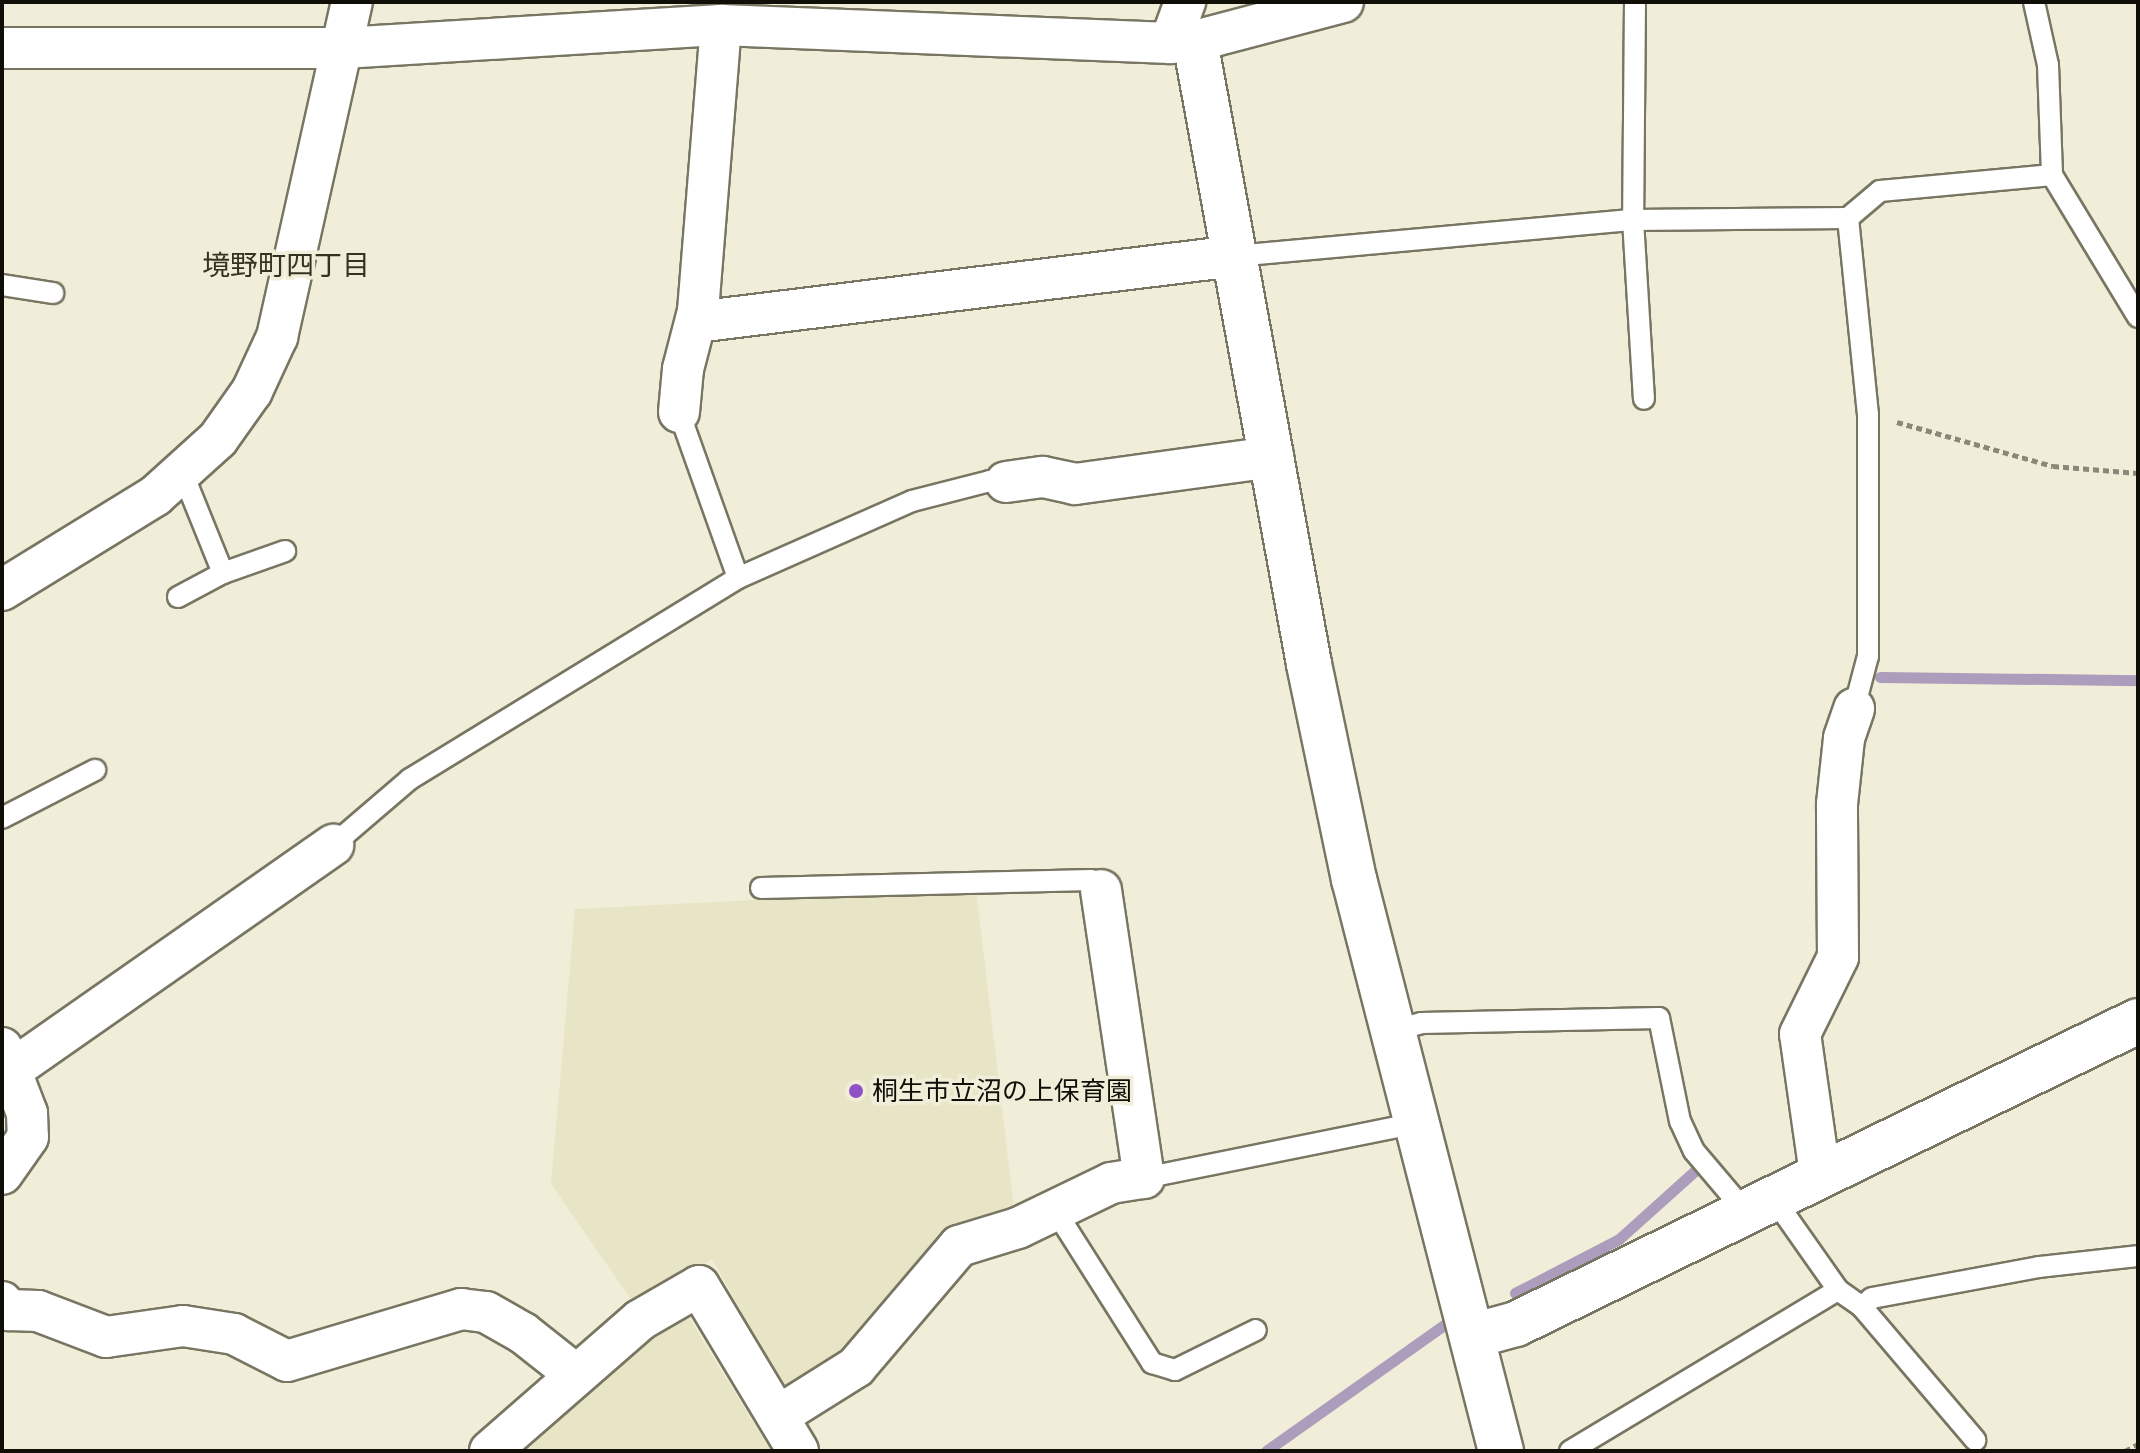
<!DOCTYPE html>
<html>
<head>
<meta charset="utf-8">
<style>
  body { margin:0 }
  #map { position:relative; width:2140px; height:1453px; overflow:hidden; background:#f0eed8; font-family:Manrope,"Noto Sans JP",sans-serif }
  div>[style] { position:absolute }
  .built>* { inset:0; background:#e8e5c7 }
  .stream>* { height:11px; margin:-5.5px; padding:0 5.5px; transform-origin:5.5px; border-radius:5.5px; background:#ac9dbc }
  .path>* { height:5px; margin-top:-2.5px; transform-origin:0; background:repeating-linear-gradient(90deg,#8a8879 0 6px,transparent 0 10px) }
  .roads { filter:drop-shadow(2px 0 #787662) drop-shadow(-2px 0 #787662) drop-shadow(0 2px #787662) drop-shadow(0 -2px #787662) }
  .lane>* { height:20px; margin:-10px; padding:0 10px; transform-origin:10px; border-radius:10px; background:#fff }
  .street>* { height:40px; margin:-20px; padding:0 20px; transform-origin:20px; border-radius:20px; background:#fff }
  .secondary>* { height:44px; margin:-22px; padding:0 22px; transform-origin:22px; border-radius:22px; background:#fff }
  .dots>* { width:22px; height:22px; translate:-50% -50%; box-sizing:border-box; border:4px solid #f0eed8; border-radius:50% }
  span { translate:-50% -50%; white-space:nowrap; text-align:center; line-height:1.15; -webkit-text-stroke:7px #f0eed8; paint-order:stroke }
  .poi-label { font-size:26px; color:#0f0e07 }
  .left { translate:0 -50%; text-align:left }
  .neighbourhood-label { font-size:28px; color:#343220 }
  .frame { position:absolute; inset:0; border:4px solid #0f0e07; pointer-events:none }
</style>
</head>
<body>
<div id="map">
  <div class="built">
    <i style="clip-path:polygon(976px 889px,1014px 1209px,841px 1363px,789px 1396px,712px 1259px,637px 1308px,551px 1184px,575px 909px)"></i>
    <i style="clip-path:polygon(679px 1315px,689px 1318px,771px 1451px,506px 1451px,576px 1386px)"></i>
  </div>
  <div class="stream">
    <i style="left:1880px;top:677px;width:258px;rotate:0.7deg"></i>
    <i style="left:1515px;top:1293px;width:117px;rotate:-27.4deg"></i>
    <i style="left:1619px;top:1239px;width:103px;rotate:-41.9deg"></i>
    <i style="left:1266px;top:1451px;width:218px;rotate:-35.3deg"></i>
  </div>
  <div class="path">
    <i style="left:1897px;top:422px;width:162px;rotate:15.8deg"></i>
    <i style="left:2053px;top:466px;width:85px;rotate:4.7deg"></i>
    <i style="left:2125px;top:1451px;width:15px;rotate:-28deg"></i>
  </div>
  <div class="roads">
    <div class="lane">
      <i style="left:1635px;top:2px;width:218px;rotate:90.5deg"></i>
      <i style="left:1633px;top:220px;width:179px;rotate:86.5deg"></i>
      <i style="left:2034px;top:2px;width:65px;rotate:77.5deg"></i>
      <i style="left:2048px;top:65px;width:110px;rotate:87.9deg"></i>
      <i style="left:2052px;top:175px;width:166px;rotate:58.8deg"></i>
      <i style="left:1848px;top:218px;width:197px;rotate:84.2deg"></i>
      <i style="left:1868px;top:414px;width:242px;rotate:90deg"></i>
      <i style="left:1868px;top:656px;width:55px;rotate:104.8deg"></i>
      <i style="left:1235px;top:256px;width:400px;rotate:-5.2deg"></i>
      <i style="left:1633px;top:220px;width:215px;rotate:-0.5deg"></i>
      <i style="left:1848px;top:218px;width:42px;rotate:-40.2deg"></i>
      <i style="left:1880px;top:191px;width:173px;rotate:-5.3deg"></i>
      <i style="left:2px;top:285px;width:52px;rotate:8.9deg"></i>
      <i style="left:679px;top:412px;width:176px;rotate:70.4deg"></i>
      <i style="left:183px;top:474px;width:107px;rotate:68deg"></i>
      <i style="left:178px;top:597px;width:51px;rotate:-28.1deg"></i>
      <i style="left:223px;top:573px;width:66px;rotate:-19.5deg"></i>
      <i style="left:2px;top:818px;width:105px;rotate:-27.3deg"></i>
      <i style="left:333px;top:845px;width:101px;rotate:-40.6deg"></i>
      <i style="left:410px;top:779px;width:385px;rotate:-31.5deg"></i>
      <i style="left:738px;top:578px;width:190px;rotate:-23.9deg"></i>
      <i style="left:912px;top:501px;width:81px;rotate:-14.4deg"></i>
      <i style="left:990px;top:481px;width:16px;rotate:4deg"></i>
      <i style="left:761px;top:888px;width:330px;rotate:-1.4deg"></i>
      <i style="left:1091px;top:880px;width:14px;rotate:45deg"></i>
      <i style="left:1392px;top:1031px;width:30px;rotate:-15deg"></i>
      <i style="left:1421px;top:1023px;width:238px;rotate:-1.2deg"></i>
      <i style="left:1659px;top:1018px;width:105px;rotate:78.5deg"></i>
      <i style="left:1680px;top:1121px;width:33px;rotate:65deg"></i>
      <i style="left:1694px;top:1151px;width:77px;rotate:49.7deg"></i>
      <i style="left:1144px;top:1178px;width:278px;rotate:-11.4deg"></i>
      <i style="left:1772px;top:1196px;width:115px;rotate:54.9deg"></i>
      <i style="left:1838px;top:1290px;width:29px;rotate:35deg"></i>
      <i style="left:1862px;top:1307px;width:175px;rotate:49.6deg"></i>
      <i style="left:1053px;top:1207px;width:185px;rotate:57.6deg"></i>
      <i style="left:1152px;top:1363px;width:24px;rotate:17deg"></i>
      <i style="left:1175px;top:1370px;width:90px;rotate:-26.3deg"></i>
      <i style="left:1862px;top:1307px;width:13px;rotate:-42deg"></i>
      <i style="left:1872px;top:1298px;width:170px;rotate:-10.5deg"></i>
      <i style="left:2039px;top:1267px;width:100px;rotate:-6.3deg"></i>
      <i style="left:1570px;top:1451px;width:313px;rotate:-31deg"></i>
    </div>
    <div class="street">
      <i style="left:1170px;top:43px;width:44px;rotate:-69.9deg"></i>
      <i style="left:2px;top:48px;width:341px"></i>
      <i style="left:343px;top:48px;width:379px;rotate:-3.5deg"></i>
      <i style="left:721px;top:25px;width:449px;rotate:2.3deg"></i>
      <i style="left:1170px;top:43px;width:25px;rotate:-5deg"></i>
      <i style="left:1195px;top:41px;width:153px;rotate:-14.8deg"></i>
      <i style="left:696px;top:322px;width:543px;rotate:-6.98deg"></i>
      <i style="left:679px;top:412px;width:43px;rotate:-84.7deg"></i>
      <i style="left:683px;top:369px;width:60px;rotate:-75.5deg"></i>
      <i style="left:698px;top:311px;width:287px;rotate:-85.4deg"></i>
      <i style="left:1006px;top:482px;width:37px;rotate:-8deg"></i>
      <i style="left:1043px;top:477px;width:33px;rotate:12deg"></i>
      <i style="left:1075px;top:484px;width:200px;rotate:-7.8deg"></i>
      <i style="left:2px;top:590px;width:180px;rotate:-31.6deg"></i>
      <i style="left:155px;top:496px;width:85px;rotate:-42.1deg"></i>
      <i style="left:218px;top:439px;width:59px;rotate:-54.7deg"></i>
      <i style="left:252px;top:391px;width:60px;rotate:-65.2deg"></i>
      <i style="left:277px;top:337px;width:343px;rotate:-77.4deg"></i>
      <i style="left:2px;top:1048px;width:70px;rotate:69deg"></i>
      <i style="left:27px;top:1113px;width:24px;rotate:88deg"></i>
      <i style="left:28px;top:1137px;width:45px;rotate:125.1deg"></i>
      <i style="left:13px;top:1069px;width:391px;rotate:-35deg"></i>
      <i style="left:1820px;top:1174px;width:141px;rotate:-98.1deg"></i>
      <i style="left:1800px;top:1034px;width:86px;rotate:-63.7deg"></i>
      <i style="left:1838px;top:957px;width:153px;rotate:-90.4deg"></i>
      <i style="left:1837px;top:804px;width:66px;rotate:-83.9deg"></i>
      <i style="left:1844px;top:738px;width:31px;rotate:-71deg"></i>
      <i style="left:2px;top:1302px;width:11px;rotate:49deg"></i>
      <i style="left:9px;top:1310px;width:29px;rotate:2deg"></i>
      <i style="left:38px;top:1311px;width:73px;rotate:20.9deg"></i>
      <i style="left:106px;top:1337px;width:78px;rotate:-8.1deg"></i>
      <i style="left:183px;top:1326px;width:52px;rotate:8.9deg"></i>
      <i style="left:234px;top:1334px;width:59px;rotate:27deg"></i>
      <i style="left:287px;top:1361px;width:182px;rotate:-16.6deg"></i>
      <i style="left:461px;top:1309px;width:25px;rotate:7deg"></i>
      <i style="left:486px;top:1312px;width:43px;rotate:29.6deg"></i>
      <i style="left:523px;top:1333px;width:66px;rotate:38.3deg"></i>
      <i style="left:778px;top:1416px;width:92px;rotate:-32.1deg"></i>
      <i style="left:856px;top:1367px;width:159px;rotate:-49.6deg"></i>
      <i style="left:959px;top:1246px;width:62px;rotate:-17deg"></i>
      <i style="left:1018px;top:1228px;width:103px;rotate:-25.8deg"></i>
      <i style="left:1111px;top:1183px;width:33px;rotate:-9deg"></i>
      <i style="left:1144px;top:1178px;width:291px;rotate:-98.5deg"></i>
      <i style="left:490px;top:1451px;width:199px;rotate:-41.1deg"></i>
      <i style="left:640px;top:1320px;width:68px;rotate:-30deg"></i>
      <i style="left:699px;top:1286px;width:192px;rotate:59deg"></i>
    </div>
    <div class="secondary">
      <i style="left:1195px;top:41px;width:633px;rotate:79.63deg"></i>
      <i style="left:1309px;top:664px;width:220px;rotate:78.2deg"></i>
      <i style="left:1354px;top:879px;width:591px;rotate:75.59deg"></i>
      <i style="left:1472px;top:1336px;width:46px;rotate:-15.3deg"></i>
      <i style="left:1516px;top:1324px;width:692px;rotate:-25.97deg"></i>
    </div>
  </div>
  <div class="dots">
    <i style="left:856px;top:1091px;background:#9151c6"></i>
  </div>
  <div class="poi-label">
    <span class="left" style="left:872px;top:1091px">桐生市立沼の上保育園</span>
  </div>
  <div class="neighbourhood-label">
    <span style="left:286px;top:264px">境野町四丁目</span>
  </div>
  <div class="frame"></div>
</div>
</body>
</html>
